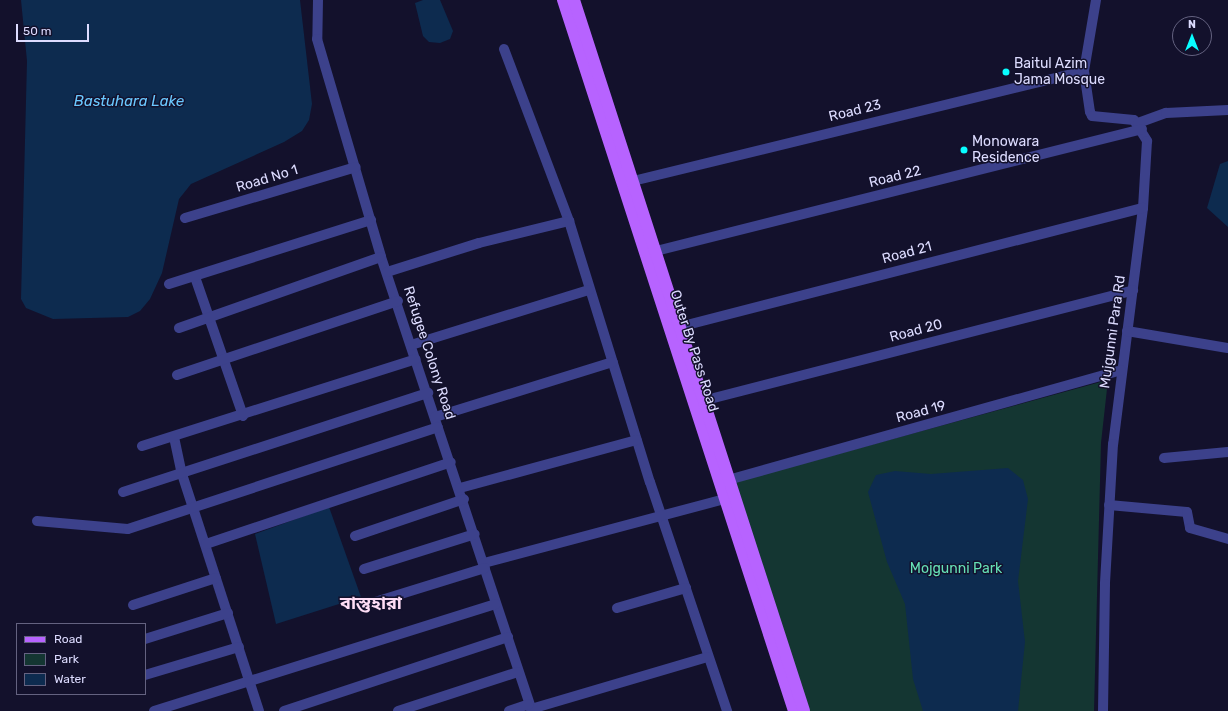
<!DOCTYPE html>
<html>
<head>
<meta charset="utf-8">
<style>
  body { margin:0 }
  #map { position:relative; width:1228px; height:711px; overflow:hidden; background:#13112c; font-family:Rubik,"Noto Sans Bengali",sans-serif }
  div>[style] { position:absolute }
  .green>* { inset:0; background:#143632 }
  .water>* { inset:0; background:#0d2b4f }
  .minor>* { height:10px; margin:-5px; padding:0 5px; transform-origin:5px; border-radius:5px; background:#3c418b }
  .major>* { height:12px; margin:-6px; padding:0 6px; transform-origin:6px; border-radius:6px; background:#b763ff }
  .dots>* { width:11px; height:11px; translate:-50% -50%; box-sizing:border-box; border:2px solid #13112c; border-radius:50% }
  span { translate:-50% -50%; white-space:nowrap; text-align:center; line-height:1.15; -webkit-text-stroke:3px #13112c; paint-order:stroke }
  .poi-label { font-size:14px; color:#dddcff }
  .left { translate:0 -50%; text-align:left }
  .street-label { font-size:14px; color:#dddcff }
  .park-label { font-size:14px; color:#66e1b7 }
  .water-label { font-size:15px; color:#6ac8ff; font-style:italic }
  .district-label { font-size:18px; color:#ffdef6; font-weight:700 }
  .legend { position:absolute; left:16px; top:623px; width:130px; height:72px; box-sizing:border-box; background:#13112c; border:1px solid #646280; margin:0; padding:5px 7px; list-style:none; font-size:12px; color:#dddcff }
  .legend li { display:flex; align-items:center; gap:8px; height:20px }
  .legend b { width:20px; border:1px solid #646280 }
  .north { position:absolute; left:1172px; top:16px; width:40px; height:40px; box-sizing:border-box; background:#13112c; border:1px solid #646280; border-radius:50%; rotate:0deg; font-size:11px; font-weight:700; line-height:16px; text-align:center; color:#dddcff }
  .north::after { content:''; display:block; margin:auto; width:14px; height:18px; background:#08fdff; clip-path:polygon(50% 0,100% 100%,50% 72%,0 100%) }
  .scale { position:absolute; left:16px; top:24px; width:73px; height:18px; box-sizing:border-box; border:2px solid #dddcff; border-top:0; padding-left:5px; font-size:12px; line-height:14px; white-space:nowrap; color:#dddcff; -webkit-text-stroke:3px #13112c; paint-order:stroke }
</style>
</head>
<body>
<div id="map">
  <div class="green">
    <i style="clip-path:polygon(1108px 380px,1101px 443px,1094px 711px,807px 711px,732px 483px)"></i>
  </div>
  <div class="water">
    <i style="clip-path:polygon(21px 0,300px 0,312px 104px,309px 120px,302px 131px,284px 142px,191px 184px,179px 199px,162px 273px,150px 299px,140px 311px,128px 317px,53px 319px,26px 308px,21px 299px,27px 61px)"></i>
    <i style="clip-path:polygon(423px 0,440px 0,453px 31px,450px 39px,440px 43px,429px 42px,423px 36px,415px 3px)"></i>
    <i style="clip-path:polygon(1228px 161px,1228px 227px,1207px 208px,1220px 164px)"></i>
    <i style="clip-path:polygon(1008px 468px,1023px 480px,1028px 499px,1018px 581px,1025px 642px,1018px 711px,923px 711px,913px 679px,905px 604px,887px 562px,868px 492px,876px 475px,895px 471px,931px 474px)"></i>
    <i style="clip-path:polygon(329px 507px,361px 597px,276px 624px,255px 534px)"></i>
  </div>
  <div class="minor">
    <i style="left:318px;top:0;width:39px;rotate:91deg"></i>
    <i style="left:317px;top:39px;width:227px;rotate:73.6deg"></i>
    <i style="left:381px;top:257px;width:478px;rotate:71.6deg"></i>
    <i style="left:1096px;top:0;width:72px;rotate:99.6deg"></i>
    <i style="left:1084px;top:71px;width:41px;rotate:81.7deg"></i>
    <i style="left:1090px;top:112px;width:4px;rotate:63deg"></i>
    <i style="left:1092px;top:116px;width:42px;rotate:5.4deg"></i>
    <i style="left:1134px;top:120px;width:25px;rotate:58deg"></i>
    <i style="left:1147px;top:141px;width:67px;rotate:93.4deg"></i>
    <i style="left:1143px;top:208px;width:238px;rotate:97.2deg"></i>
    <i style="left:1113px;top:444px;width:140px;rotate:93.3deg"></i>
    <i style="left:1105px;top:584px;width:127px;rotate:90.9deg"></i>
    <i style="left:504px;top:49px;width:184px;rotate:69.3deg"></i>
    <i style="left:569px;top:221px;width:273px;rotate:72.8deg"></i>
    <i style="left:650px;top:482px;width:242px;rotate:71.4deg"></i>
    <i style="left:1138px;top:123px;width:30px;rotate:-20deg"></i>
    <i style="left:1166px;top:113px;width:62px;rotate:-2.8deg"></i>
    <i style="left:633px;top:181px;width:464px;rotate:-13.7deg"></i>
    <i style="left:185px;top:218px;width:178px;rotate:-16.6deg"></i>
    <i style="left:656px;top:251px;width:501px;rotate:-14.09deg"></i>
    <i style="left:387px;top:272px;width:96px;rotate:-17.5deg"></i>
    <i style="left:479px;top:243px;width:93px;rotate:-13.7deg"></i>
    <i style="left:195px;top:277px;width:147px;rotate:70.9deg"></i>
    <i style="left:169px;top:284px;width:212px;rotate:-17.6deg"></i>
    <i style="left:679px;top:327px;width:479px;rotate:-14.4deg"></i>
    <i style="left:179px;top:328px;width:214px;rotate:-19.4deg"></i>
    <i style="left:1127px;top:331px;width:102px;rotate:9.6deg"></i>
    <i style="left:411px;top:345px;width:186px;rotate:-17.2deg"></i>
    <i style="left:177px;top:375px;width:233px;rotate:-18.5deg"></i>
    <i style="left:706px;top:400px;width:441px;rotate:-14.4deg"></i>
    <i style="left:435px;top:417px;width:186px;rotate:-17.2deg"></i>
    <i style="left:174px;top:437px;width:38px;rotate:78deg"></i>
    <i style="left:182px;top:474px;width:249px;rotate:72deg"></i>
    <i style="left:142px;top:446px;width:287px;rotate:-17.6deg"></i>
    <i style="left:1164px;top:458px;width:64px;rotate:-5.4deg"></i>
    <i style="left:728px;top:480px;width:408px;rotate:-15.6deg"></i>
    <i style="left:460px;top:488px;width:183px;rotate:-15.2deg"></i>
    <i style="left:123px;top:492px;width:321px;rotate:-18deg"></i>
    <i style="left:1109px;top:505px;width:78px;rotate:5.1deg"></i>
    <i style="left:1187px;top:512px;width:16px;rotate:79deg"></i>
    <i style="left:1190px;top:528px;width:40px;rotate:16deg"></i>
    <i style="left:37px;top:521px;width:91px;rotate:5deg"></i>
    <i style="left:128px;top:529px;width:326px;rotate:-18.2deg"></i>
    <i style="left:355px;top:536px;width:115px;rotate:-18.7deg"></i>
    <i style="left:206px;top:544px;width:258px;rotate:-18.5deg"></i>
    <i style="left:484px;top:563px;width:249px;rotate:-14.9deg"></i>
    <i style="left:364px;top:569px;width:116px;rotate:-17.5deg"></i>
    <i style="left:375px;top:602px;width:115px;rotate:-17.2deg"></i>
    <i style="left:133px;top:605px;width:87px;rotate:-18deg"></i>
    <i style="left:617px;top:608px;width:72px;rotate:-16.2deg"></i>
    <i style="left:145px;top:639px;width:87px;rotate:-17.4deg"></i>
    <i style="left:145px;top:675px;width:98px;rotate:-16.6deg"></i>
    <i style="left:531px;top:709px;width:184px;rotate:-16.4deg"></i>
    <i style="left:154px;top:711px;width:358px;rotate:-17.4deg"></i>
    <i style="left:284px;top:711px;width:236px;rotate:-18.3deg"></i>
    <i style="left:398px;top:711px;width:126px;rotate:-18deg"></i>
    <i style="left:509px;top:711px;width:21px;rotate:-19deg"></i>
  </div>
  <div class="major">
    <i style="left:563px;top:0;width:748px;rotate:72deg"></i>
    <i style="left:574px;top:0;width:747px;rotate:72.07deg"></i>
  </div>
  <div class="dots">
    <i style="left:1006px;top:72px;background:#08fdff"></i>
    <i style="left:964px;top:150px;background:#08fdff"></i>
  </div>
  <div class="poi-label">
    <span class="left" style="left:1014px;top:72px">Baitul Azim<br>Jama Mosque</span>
    <span class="left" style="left:972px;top:150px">Monowara<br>Residence</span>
  </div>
  <div class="street-label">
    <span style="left:855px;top:111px;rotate:-14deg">Road 23</span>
    <span style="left:895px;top:177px;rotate:-14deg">Road 22</span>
    <span style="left:267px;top:179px;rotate:-17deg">Road No 1</span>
    <span style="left:907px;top:253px;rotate:-15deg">Road 21</span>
    <span style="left:916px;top:331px;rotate:-15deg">Road 20</span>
    <span style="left:1113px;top:332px;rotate:-82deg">Mujgunni Para Rd</span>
    <span style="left:694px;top:351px;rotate:72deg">Outer By Pass Road</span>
    <span style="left:429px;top:353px;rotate:72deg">Refugee Colony Road</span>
    <span style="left:921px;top:412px;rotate:-15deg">Road 19</span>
  </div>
  <div class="park-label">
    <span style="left:956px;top:569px">Mojgunni Park</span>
  </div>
  <div class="water-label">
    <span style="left:129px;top:102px">Bastuhara Lake</span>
  </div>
  <div class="district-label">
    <span style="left:371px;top:603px">বাস্তুহারা</span>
  </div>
  <ul class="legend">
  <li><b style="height:5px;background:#b763ff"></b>Road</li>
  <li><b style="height:11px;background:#143632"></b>Park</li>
  <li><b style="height:11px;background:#0d2b4f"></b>Water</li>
  </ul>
  <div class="north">N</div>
  <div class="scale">50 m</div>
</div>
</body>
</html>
